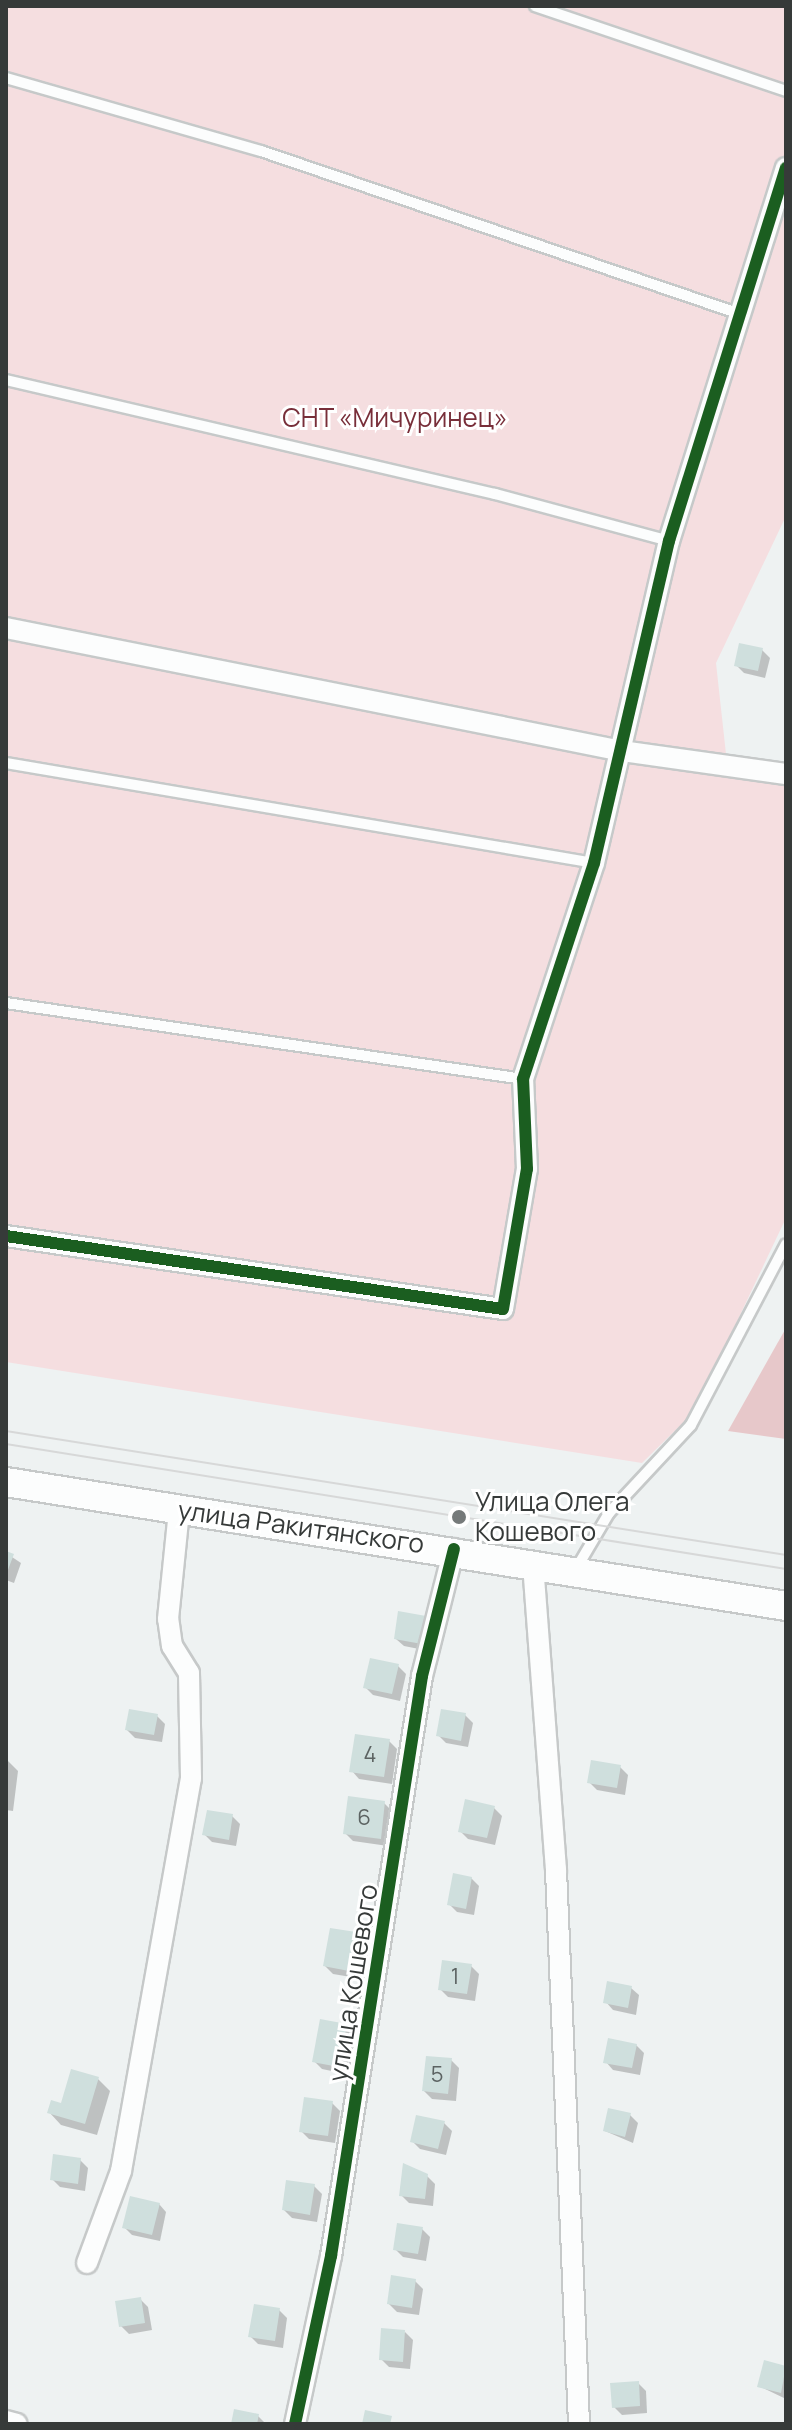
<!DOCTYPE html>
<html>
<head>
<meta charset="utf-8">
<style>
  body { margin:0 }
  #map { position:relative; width:792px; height:2430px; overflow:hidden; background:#eef2f2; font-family:Manrope,sans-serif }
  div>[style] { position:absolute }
  .green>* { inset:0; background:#f5dee0 }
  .forest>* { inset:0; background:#e7c8ca }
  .shadow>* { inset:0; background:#0003 }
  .building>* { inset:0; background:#cfdfdd }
  .roads { filter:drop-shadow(2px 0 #c6c9c9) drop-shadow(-2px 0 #c6c9c9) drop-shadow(0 2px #c6c9c9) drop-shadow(0 -2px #c6c9c9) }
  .service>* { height:10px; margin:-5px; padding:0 5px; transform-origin:5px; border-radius:5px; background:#fcfdfd }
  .minor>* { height:20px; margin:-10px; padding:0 10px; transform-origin:10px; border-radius:10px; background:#fcfdfd }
  .secondary>* { height:28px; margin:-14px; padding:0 14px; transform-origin:14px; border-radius:14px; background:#fcfdfd }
  .tram>* { height:2px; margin:-1px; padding:0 1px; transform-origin:1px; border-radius:1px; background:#d7d8d8 }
  .cycleway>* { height:12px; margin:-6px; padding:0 6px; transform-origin:6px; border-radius:6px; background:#1b5e20 }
  .dots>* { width:22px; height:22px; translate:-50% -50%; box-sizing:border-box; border:4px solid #fff; border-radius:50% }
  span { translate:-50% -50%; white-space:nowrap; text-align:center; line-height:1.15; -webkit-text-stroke:6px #fff; paint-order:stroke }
  .number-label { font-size:22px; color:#5c6362 }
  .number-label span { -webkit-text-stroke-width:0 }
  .park-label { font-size:26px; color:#782e39 }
  .poi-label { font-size:26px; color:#363a39 }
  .left { translate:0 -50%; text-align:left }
  .street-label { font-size:26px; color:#363a39 }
  .frame { position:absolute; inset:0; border:8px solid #363a39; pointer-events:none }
</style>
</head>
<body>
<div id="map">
  <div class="green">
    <i style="clip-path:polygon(6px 6px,786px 6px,786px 516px,716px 663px,726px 754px,786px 771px,786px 1218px,694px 1412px,642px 1463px,6px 1362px)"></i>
  </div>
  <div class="forest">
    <i style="clip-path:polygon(786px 1328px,786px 1439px,728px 1431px)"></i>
  </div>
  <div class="shadow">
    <i style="clip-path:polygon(762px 650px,770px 658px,765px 678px,744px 673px,736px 665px)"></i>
    <i style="clip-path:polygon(6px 1553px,21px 1563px,14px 1583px,6px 1580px)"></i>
    <i style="clip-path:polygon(425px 1618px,433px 1625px,429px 1651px,404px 1646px,396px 1639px)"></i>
    <i style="clip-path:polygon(398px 1666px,406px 1674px,400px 1701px,373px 1695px,365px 1687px)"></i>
    <i style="clip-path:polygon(465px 1715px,473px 1723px,468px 1747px,446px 1743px,438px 1735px)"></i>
    <i style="clip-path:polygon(157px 1716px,165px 1724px,162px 1742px,135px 1738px,127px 1730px)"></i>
    <i style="clip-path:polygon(389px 1741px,397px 1749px,392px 1784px,359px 1779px,352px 1771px)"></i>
    <i style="clip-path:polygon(6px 1759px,18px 1771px,13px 1811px,6px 1810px)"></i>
    <i style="clip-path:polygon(620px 1767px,628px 1775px,625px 1795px,597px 1790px,589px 1782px)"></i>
    <i style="clip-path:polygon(384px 1803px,392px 1811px,388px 1846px,353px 1841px,345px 1833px)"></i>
    <i style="clip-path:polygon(494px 1808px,502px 1816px,495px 1845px,468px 1839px,460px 1831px)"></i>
    <i style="clip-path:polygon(232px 1816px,240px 1824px,236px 1846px,212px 1842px,204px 1834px)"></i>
    <i style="clip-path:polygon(471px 1878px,479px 1886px,474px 1915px,457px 1912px,449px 1904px)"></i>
    <i style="clip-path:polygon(355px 1934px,363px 1942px,357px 1978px,333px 1974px,325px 1966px)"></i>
    <i style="clip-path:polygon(471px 1966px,479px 1974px,475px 2001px,448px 1997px,440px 1989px)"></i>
    <i style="clip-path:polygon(631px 1988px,639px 1995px,636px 2015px,613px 2010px,606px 2002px)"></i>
    <i style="clip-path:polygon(346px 2026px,354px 2034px,346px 2074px,322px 2069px,314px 2061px)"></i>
    <i style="clip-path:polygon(636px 2045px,644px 2053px,640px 2075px,613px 2070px,606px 2062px)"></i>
    <i style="clip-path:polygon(451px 2060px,459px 2068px,456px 2101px,432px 2099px,424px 2091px)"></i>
    <i style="clip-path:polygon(98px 2079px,110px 2091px,97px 2135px,61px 2125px,49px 2112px)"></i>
    <i style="clip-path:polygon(332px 2103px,340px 2111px,335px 2143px,309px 2139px,301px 2131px)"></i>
    <i style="clip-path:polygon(630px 2115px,638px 2123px,633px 2143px,605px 2131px)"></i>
    <i style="clip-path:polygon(444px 2123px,452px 2131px,446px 2155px,420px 2149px,412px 2141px)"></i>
    <i style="clip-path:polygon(80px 2160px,88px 2168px,85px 2191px,60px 2187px,52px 2179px)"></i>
    <i style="clip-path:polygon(427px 2176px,435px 2184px,433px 2206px,409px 2203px,401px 2195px)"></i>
    <i style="clip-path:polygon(314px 2186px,322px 2194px,317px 2222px,292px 2218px,284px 2210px)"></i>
    <i style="clip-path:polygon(159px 2204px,166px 2212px,160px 2241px,132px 2235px,124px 2227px)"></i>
    <i style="clip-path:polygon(422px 2229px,430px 2237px,426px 2261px,403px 2257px,395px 2249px)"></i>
    <i style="clip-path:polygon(415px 2281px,423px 2289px,419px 2315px,397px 2312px,389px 2304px)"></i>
    <i style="clip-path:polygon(140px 2299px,148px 2307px,152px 2330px,129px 2334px,121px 2326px)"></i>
    <i style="clip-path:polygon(279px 2310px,287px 2318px,283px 2348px,258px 2344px,250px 2336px)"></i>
    <i style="clip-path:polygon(405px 2332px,413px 2340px,410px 2369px,389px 2367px,381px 2359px)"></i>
    <i style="clip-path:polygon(765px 2362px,786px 2368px,786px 2399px,759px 2386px)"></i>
    <i style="clip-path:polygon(638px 2383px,646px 2391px,647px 2413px,622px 2415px,614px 2407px)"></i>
    <i style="clip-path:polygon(258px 2416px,266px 2424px,233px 2424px)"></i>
  </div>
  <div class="building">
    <i style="clip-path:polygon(739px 643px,763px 648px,758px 671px,734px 666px)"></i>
    <i style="clip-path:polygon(6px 1551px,14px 1554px,6px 1575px)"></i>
    <i style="clip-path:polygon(398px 1611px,426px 1616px,422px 1644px,394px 1639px)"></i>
    <i style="clip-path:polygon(370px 1658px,399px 1664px,392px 1694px,363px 1688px)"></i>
    <i style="clip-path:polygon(129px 1709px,158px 1714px,154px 1735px,125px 1730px)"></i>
    <i style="clip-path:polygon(441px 1709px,466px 1713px,461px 1741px,436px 1736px)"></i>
    <i style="clip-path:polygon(355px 1734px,390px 1739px,384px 1777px,349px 1772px)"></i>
    <i style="clip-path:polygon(591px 1760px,621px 1765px,617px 1788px,587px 1783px)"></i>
    <i style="clip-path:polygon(348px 1796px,385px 1801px,381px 1839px,343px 1834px)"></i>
    <i style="clip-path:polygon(465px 1799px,495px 1806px,487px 1838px,458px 1832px)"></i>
    <i style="clip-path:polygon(207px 1810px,233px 1814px,229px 1840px,202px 1835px)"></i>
    <i style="clip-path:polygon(453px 1873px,472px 1877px,466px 1909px,447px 1905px)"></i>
    <i style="clip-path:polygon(330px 1928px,356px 1932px,349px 1971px,323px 1966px)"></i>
    <i style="clip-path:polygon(442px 1960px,472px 1964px,467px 1994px,438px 1990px)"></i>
    <i style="clip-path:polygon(607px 1981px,632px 1986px,628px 2008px,603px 2003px)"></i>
    <i style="clip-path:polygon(320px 2019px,347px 2024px,339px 2067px,312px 2062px)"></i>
    <i style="clip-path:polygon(608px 2038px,637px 2044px,632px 2068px,603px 2063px)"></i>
    <i style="clip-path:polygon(426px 2056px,452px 2058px,448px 2094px,422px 2091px)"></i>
    <i style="clip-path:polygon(71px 2069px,99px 2077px,85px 2124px,47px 2113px,51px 2100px,61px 2103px)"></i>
    <i style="clip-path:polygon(304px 2097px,333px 2101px,328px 2136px,299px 2132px)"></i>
    <i style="clip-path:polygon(608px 2108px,631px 2113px,625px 2137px,603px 2131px)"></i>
    <i style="clip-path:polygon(416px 2115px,445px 2121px,438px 2149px,410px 2142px)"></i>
    <i style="clip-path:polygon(53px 2154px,81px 2158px,78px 2184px,50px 2180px)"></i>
    <i style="clip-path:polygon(403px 2163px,428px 2174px,425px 2199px,399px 2196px)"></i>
    <i style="clip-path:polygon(286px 2180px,315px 2184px,310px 2215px,282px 2210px)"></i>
    <i style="clip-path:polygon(130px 2196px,160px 2203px,152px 2235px,122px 2228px)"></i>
    <i style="clip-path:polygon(397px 2223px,423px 2227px,418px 2254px,393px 2250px)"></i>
    <i style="clip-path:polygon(391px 2275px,416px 2279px,412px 2308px,387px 2304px)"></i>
    <i style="clip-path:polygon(141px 2297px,145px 2323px,119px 2327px,115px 2301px)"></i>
    <i style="clip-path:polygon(254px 2304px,280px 2308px,275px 2341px,248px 2337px)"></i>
    <i style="clip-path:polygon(381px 2328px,405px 2330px,403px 2362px,379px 2360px)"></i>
    <i style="clip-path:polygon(764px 2360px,786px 2366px,781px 2393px,757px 2387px)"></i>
    <i style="clip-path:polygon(639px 2381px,640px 2406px,612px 2408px,610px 2383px)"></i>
    <i style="clip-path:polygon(234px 2409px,259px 2414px,257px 2424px,231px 2424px)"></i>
    <i style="clip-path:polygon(365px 2410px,392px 2416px,390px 2424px,362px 2424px)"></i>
  </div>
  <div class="roads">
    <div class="service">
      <i style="left:535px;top:6px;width:265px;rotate:18.7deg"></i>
      <i style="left:6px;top:78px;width:265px;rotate:16deg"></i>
      <i style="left:261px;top:151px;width:506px;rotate:18.79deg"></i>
      <i style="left:6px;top:380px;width:502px;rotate:13.12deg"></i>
      <i style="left:495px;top:494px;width:180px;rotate:15.1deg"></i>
      <i style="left:6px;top:763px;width:596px;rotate:9.65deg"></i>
      <i style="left:6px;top:1003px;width:523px;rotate:8.36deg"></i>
      <i style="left:576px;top:1569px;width:65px;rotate:-59.5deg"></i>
      <i style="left:609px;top:1513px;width:120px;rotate:-47deg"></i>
      <i style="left:691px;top:1425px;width:204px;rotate:-62.3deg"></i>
    </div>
    <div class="minor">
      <i style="left:6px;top:628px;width:628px;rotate:11.29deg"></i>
      <i style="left:622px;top:751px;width:166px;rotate:8deg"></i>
      <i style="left:6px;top:1236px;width:502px;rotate:8.36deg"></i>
      <i style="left:503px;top:1309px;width:142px;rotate:-80.3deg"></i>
      <i style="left:527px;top:1169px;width:90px;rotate:-92.5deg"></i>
      <i style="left:523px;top:1079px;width:227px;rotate:-71.8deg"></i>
      <i style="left:594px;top:863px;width:331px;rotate:-76.9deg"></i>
      <i style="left:669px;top:541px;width:391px;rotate:-72.6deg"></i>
      <i style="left:533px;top:1564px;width:307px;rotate:85.7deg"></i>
      <i style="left:556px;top:1870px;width:554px;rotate:87.62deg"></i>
      <i style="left:87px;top:2263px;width:98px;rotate:-69.7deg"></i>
      <i style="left:121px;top:2171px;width:399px;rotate:-79.9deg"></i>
      <i style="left:191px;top:1778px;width:105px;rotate:-91.1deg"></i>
      <i style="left:189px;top:1673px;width:32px;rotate:-122deg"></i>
      <i style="left:172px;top:1646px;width:27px;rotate:-98deg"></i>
      <i style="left:168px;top:1619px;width:110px;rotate:-84.2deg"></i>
      <i style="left:6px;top:2421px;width:11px;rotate:15deg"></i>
      <i style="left:295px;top:2424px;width:172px;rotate:-77.9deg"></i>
      <i style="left:331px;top:2256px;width:587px;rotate:-81.08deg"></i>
      <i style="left:422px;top:1676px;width:131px;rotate:-75.9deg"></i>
    </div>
    <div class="secondary">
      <i style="left:6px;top:1482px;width:790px;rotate:9.03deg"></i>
    </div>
  </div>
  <div class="tram">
    <i style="left:6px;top:1431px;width:790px;rotate:9.03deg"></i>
    <i style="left:6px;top:1444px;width:790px;rotate:9.1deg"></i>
  </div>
  <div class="cycleway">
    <i style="left:6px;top:1236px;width:502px;rotate:8.36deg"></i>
    <i style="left:503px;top:1309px;width:142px;rotate:-80.3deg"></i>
    <i style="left:527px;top:1169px;width:90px;rotate:-92.5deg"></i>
    <i style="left:523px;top:1079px;width:227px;rotate:-71.8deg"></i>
    <i style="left:594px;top:863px;width:331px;rotate:-76.9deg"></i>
    <i style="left:669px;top:541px;width:391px;rotate:-72.6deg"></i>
    <i style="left:295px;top:2424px;width:172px;rotate:-77.9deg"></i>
    <i style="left:331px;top:2256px;width:587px;rotate:-81.08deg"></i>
    <i style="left:422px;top:1676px;width:131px;rotate:-75.9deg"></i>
  </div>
  <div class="dots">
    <i style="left:459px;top:1517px;background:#767a7a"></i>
  </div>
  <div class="number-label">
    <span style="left:370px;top:1755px">4</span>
    <span style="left:364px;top:1818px">6</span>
    <span style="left:455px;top:1977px">1</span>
    <span style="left:437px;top:2075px">5</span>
  </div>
  <div class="park-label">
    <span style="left:395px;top:418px">СНТ «Мичуринец»</span>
  </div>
  <div class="poi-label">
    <span class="left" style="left:475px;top:1517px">Улица Олега<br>Кошевого</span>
  </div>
  <div class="street-label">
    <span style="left:301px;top:1527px;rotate:8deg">улица Ракитянского</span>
    <span style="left:353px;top:1983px;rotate:-81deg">улица Кошевого</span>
  </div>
  <div class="frame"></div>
</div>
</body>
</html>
